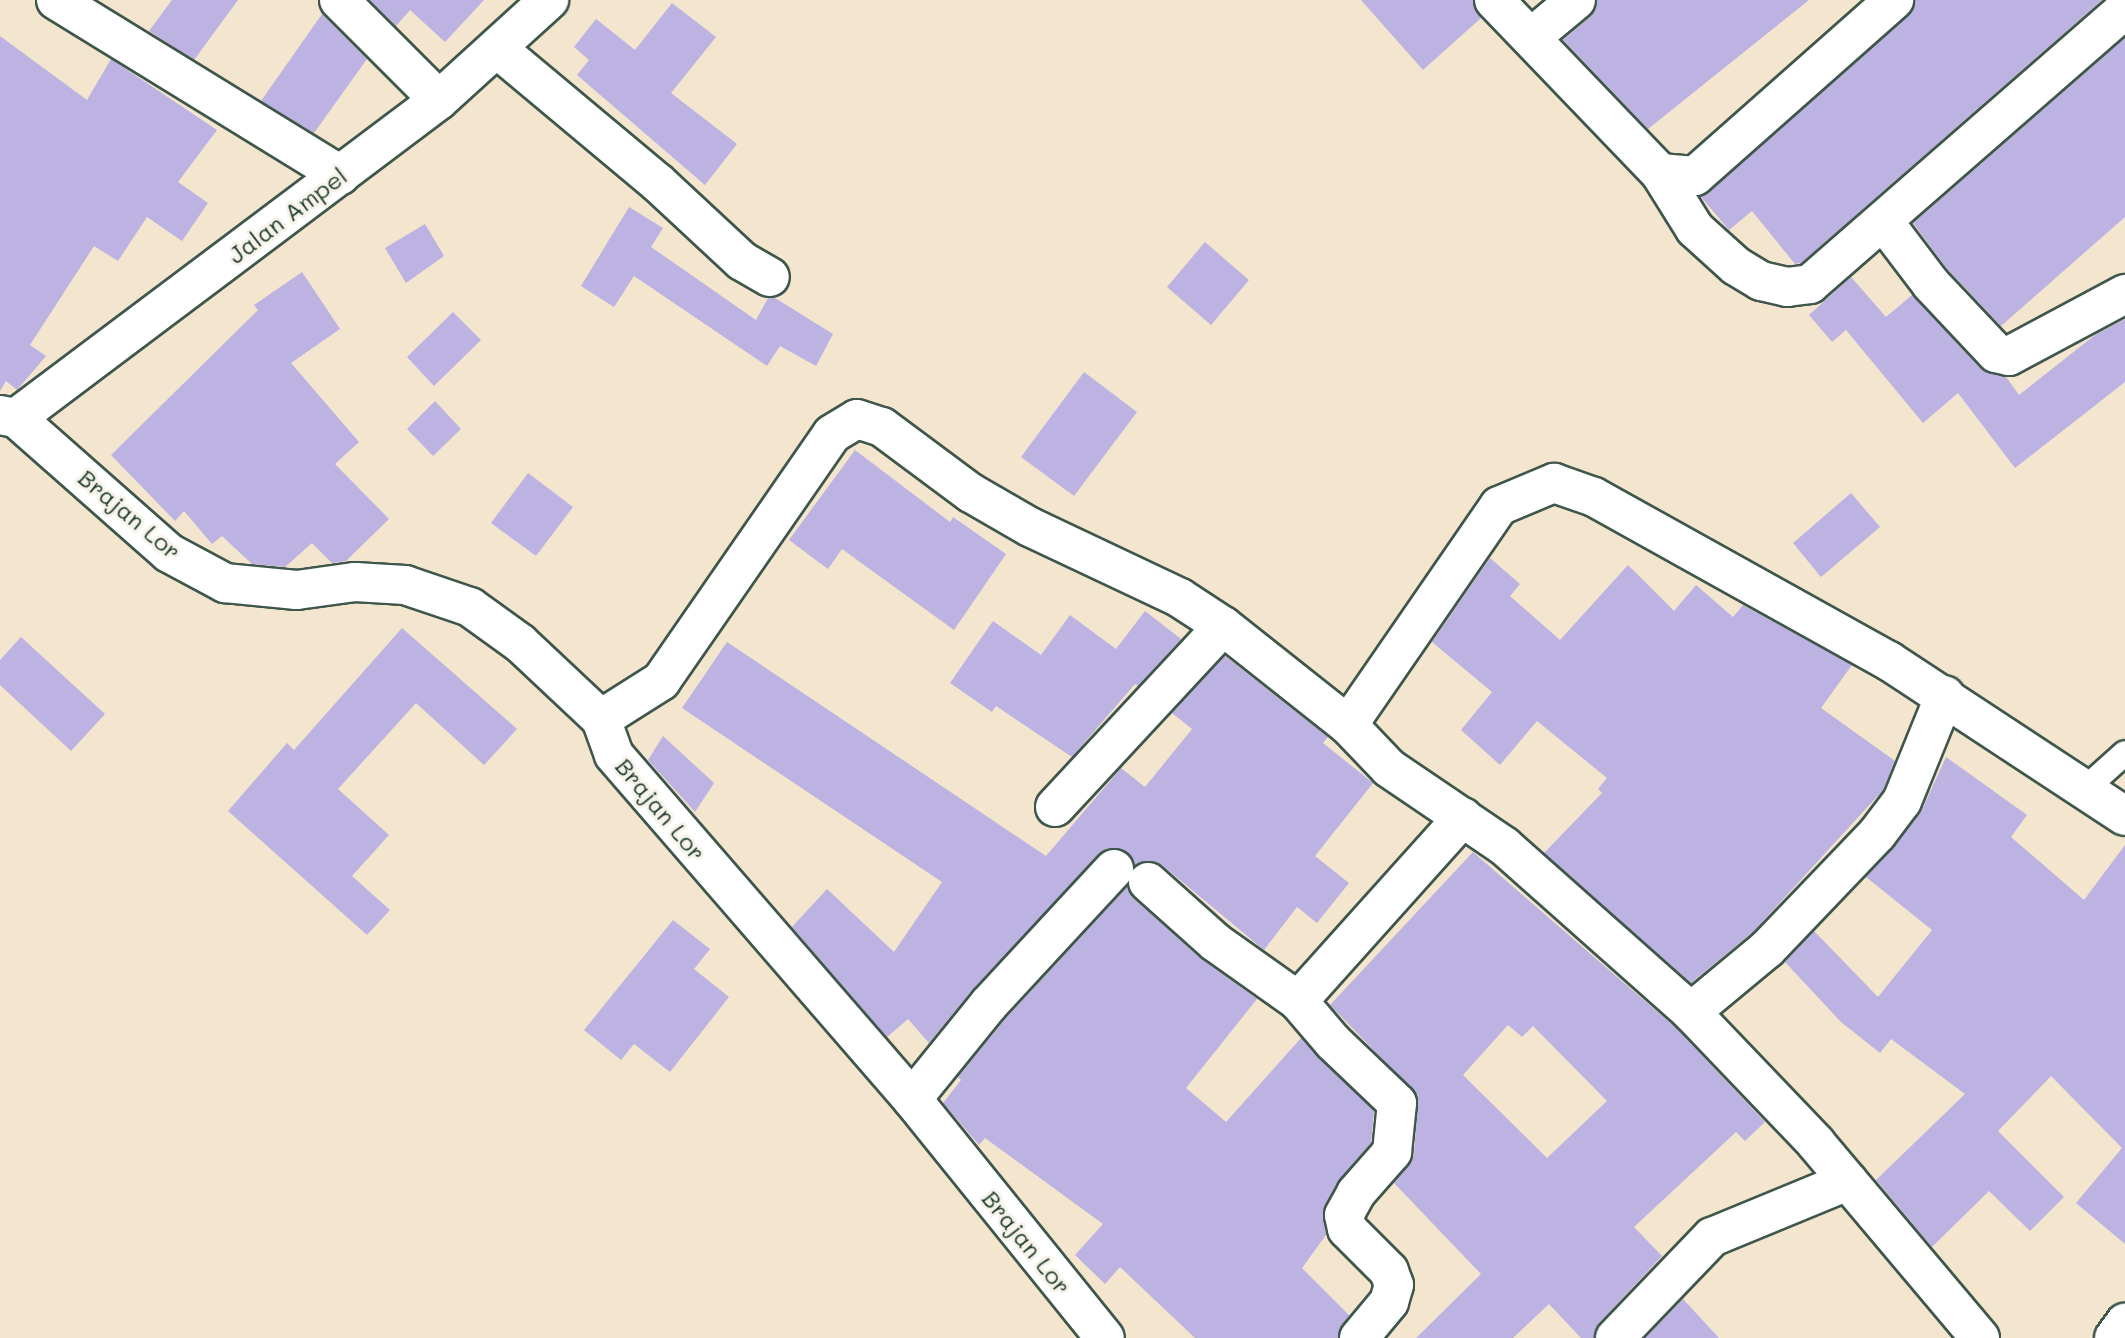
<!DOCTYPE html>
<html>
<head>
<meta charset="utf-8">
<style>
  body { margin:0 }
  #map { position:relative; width:2125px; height:1338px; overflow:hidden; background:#f3e5ce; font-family:Mali,sans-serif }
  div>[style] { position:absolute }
  .building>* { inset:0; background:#bcb3e2 }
  .roads { filter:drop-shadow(2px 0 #3f564b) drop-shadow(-2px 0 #3f564b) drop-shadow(0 2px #3f564b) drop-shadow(0 -2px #3f564b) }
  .service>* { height:24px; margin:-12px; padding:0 12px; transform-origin:12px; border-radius:12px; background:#fff }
  .minor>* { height:38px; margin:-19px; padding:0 19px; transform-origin:19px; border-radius:19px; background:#fff }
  span { translate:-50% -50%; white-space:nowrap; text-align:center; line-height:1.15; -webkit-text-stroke:6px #f7f3e8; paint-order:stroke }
  .street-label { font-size:24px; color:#1f3d34 }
</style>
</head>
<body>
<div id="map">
  <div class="building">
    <i style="clip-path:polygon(172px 0,238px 0,194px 60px,149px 31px)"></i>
    <i style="clip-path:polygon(370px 0,484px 0,445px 42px,410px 10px,396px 26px)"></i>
    <i style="clip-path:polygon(1361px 0,1473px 0,1481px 18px,1423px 70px)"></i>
    <i style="clip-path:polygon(1597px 0,1809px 0,1648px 129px,1563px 40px,1591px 16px)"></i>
    <i style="clip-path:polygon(1915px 0,2102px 0,1801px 263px,1795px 264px,1752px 211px,1729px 230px,1701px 197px,1908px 16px)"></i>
    <i style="clip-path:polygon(672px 3px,716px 37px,671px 93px,737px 144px,705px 185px,577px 75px,589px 60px,574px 47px,596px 19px,635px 50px)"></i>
    <i style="clip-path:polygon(322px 14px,367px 59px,314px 133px,261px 101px)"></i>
    <i style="clip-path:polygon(0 36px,87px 100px,111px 59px,217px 130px,178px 182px,208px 203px,182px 241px,147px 217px,118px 261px,94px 246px,30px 345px,46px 356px,17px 390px,6px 381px,0 391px)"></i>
    <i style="clip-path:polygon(2125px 38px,2125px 217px,2001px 326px,1948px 270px,1913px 223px)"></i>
    <i style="clip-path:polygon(629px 207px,663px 228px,651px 247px,756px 320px,768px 298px,775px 298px,833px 334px,816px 366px,780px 346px,767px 366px,634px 276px,614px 307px,581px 286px)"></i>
    <i style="clip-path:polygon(425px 224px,444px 256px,406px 283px,385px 248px)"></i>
    <i style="clip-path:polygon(1205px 242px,1249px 280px,1211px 325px,1167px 287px)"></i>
    <i style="clip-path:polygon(302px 272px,340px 329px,291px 363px,359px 442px,335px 464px,389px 519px,346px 561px,332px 563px,312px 543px,285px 567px,252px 564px,222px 536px,212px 544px,184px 511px,175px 521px,111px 455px,258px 310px,254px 305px)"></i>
    <i style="clip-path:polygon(1851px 277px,1886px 317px,1912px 295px,1980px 368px,2006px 377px,2019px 395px,2095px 335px,2125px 319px,2125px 382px,2015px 468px,1958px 393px,1923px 423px,1846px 330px,1832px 342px,1809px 315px)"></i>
    <i style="clip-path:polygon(453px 312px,481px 340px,434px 386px,407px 357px)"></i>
    <i style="clip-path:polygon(1084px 372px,1137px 412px,1074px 496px,1021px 457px)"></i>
    <i style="clip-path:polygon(435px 401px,461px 429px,433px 456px,407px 429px)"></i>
    <i style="clip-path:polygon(855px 450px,950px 522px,953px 517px,1006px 554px,954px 630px,842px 549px,828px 569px,789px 540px)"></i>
    <i style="clip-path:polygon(528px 473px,573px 507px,536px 556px,491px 523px)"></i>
    <i style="clip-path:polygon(1851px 493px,1880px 527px,1821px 577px,1793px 543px)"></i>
    <i style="clip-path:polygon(1490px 558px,1520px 584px,1510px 596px,1560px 640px,1628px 565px,1674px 611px,1696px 585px,1733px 617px,1743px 605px,1852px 665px,1821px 708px,1895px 761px,1883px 790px,1754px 931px,1691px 983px,1544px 853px,1602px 793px,1598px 789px,1607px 778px,1537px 721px,1500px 765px,1461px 730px,1492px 692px,1432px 642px)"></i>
    <i style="clip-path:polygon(1145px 611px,1181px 639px,1138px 686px,1135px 684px,1072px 757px,996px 706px,992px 712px,950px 683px,993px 621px,1041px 655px,1070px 615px,1116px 649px)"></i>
    <i style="clip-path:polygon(402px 628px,517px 729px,484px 765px,416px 703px,338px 789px,389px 835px,352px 876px,390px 910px,367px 935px,228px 811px,287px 743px,294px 750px)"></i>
    <i style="clip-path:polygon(21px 637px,105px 714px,71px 751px,0 685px,0 660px)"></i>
    <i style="clip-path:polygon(727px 642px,1046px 856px,1121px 768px,1145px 787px,1192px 729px,1172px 713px,1225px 656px,1328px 737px,1323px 743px,1373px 783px,1315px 856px,1349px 883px,1317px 923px,1297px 907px,1264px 950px,1162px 865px,1152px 861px,1135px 865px,1128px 853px,1107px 848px,973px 989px,929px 1043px,908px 1019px,887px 1037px,792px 927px,827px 889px,894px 952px,942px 882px,682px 708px)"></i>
    <i style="clip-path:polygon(663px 736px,714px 783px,695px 812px,648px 760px)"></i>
    <i style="clip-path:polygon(1946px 757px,2027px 815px,2011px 837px,2084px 900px,2125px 845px,2125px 1244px,2076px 1203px,2122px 1148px,2051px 1076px,1998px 1131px,2064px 1197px,2030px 1231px,1989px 1191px,1932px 1247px,1876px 1180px,1965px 1094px,1891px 1039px,1880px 1053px,1841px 1022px,1785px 962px,1814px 931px,1878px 997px,1932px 930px,1866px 877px,1920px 814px)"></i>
    <i style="clip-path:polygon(evenodd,1473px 852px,1676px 1028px,1765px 1122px,1745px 1141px,1736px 1132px,1634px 1227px,1662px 1256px,1599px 1323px,1594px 1338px,1581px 1338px,1549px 1304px,1513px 1338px,1416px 1338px,1481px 1274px,1394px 1183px,1414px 1155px,1418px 1096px,1330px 1005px,1473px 852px,1508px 1025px,1522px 1037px,1533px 1026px,1607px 1101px,1547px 1158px,1463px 1075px,1508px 1025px)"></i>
    <i style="clip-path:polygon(1127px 887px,1133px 898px,1200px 958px,1257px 999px,1186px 1088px,1226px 1122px,1301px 1038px,1374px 1111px,1371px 1143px,1337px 1183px,1325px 1205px,1326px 1235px,1302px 1268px,1349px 1315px,1338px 1338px,1195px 1338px,1120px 1267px,1105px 1284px,1075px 1255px,1103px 1224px,985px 1138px,979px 1145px,943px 1103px,961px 1080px,958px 1077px,1006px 1018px)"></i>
    <i style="clip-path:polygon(673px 920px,710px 949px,694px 969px,729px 997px,670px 1072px,634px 1044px,621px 1060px,584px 1030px)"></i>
    <i style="clip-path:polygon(1683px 1299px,1719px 1338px,1645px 1338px)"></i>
  </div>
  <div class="roads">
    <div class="service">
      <i style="left:2086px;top:788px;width:52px;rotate:-41.9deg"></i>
    </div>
    <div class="minor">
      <i style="left:56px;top:0;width:334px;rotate:31.6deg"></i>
      <i style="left:339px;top:0;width:141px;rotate:45deg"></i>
      <i style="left:1494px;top:0;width:240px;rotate:46.2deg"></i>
      <i style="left:1660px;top:173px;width:66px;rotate:58deg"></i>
      <i style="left:1695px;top:229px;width:55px;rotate:42.1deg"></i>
      <i style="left:1736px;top:266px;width:29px;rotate:31deg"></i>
      <i style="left:1761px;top:281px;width:27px;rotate:13deg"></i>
      <i style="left:1787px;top:287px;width:23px;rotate:-7deg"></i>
      <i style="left:1810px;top:284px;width:418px;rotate:-41.1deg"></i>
      <i style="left:1533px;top:36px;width:56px;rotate:-39.9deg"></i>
      <i style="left:499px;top:50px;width:206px;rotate:39.9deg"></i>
      <i style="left:657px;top:182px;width:116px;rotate:42.9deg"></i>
      <i style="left:742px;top:261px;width:32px;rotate:30deg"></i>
      <i style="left:1660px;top:173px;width:35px;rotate:5deg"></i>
      <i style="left:1695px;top:176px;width:266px;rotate:-41.5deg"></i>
      <i style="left:1884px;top:222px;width:78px;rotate:52.8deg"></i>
      <i style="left:1931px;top:284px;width:95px;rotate:46.7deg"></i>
      <i style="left:1996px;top:353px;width:13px;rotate:13deg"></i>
      <i style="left:2009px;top:356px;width:132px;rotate:-28.1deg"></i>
      <i style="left:0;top:415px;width:16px;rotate:11deg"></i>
      <i style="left:16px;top:418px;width:204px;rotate:41.4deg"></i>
      <i style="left:169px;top:553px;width:64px;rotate:28.2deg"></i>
      <i style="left:225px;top:583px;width:72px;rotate:5.6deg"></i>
      <i style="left:297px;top:590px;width:59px;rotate:-7.9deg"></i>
      <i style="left:355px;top:582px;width:50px;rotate:3.4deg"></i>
      <i style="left:405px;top:585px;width:69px;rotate:18.7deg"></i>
      <i style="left:470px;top:607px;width:62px;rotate:35.8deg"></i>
      <i style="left:520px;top:643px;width:111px;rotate:43.2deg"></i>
      <i style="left:601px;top:719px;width:38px;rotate:70deg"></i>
      <i style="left:614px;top:755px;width:455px;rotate:49.1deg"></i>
      <i style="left:912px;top:1099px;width:307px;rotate:51.1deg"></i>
      <i style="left:16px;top:418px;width:529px;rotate:-36.93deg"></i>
      <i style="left:439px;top:100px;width:149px;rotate:-42.3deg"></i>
      <i style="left:601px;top:719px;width:71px;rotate:-32.3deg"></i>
      <i style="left:661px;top:681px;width:300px;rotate:-55.3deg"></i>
      <i style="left:832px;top:434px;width:29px;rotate:-31deg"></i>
      <i style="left:857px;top:419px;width:26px;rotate:18deg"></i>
      <i style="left:882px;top:427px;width:111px;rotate:36.6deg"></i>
      <i style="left:971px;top:493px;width:68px;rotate:30deg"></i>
      <i style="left:1030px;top:527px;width:166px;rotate:25.3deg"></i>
      <i style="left:1180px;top:598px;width:51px;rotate:33.1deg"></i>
      <i style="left:1223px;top:626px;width:159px;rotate:38.4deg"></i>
      <i style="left:1055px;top:807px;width:247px;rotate:-47.1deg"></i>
      <i style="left:1148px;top:882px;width:90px;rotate:41.8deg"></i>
      <i style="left:1215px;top:942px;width:102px;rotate:35.4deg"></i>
      <i style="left:1691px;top:1012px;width:99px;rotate:-39.7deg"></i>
      <i style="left:1767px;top:949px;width:159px;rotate:-46.3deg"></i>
      <i style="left:1877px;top:834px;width:41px;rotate:-52.9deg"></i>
      <i style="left:1902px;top:801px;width:114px;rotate:-67.9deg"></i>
      <i style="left:912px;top:1099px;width:122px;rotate:-51deg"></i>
      <i style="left:989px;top:1004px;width:184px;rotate:-47.2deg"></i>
      <i style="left:1359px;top:1338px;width:47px;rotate:-50.2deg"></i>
      <i style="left:1389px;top:1302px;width:18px;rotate:-74deg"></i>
      <i style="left:1394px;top:1285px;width:15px;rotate:-110deg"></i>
      <i style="left:1389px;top:1271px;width:59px;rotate:-135deg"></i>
      <i style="left:1347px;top:1229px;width:14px;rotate:-102deg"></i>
      <i style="left:1344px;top:1215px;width:25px;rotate:-61deg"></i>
      <i style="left:1356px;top:1193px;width:55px;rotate:-48.7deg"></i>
      <i style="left:1392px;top:1152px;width:49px;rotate:-84.2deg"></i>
      <i style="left:1397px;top:1103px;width:88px;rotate:-136.4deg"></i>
      <i style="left:1333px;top:1042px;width:54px;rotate:-130.5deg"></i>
      <i style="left:1298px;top:1001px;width:247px;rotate:-48.1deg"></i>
      <i style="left:1615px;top:1338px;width:140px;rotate:-46.2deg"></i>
      <i style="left:1712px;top:1237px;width:147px;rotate:-22.4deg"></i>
      <i style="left:1980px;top:1338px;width:255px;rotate:-130.1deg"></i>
      <i style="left:1816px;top:1143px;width:181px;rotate:-133.7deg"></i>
      <i style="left:1691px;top:1012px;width:250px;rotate:-138.4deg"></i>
      <i style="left:1504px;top:846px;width:139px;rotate:-145.9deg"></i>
      <i style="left:1389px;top:768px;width:59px;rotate:-133.6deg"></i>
      <i style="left:1348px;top:725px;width:266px;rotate:-55.4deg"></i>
      <i style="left:1499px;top:506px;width:60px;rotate:-22.7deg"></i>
      <i style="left:1554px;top:483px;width:42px;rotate:19.3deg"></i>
      <i style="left:1594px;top:497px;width:338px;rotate:29.1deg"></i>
      <i style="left:1889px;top:661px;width:282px;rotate:33.3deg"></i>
      <i style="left:2114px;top:1338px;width:19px;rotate:-54deg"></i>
    </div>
  </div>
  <div class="street-label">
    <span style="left:287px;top:215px;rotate:-37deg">Jalan Ampel</span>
    <span style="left:130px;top:514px;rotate:40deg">Brajan Lor</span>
    <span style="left:661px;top:809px;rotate:50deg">Brajan Lor</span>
    <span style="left:1027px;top:1242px;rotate:51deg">Brajan Lor</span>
  </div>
</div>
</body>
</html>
